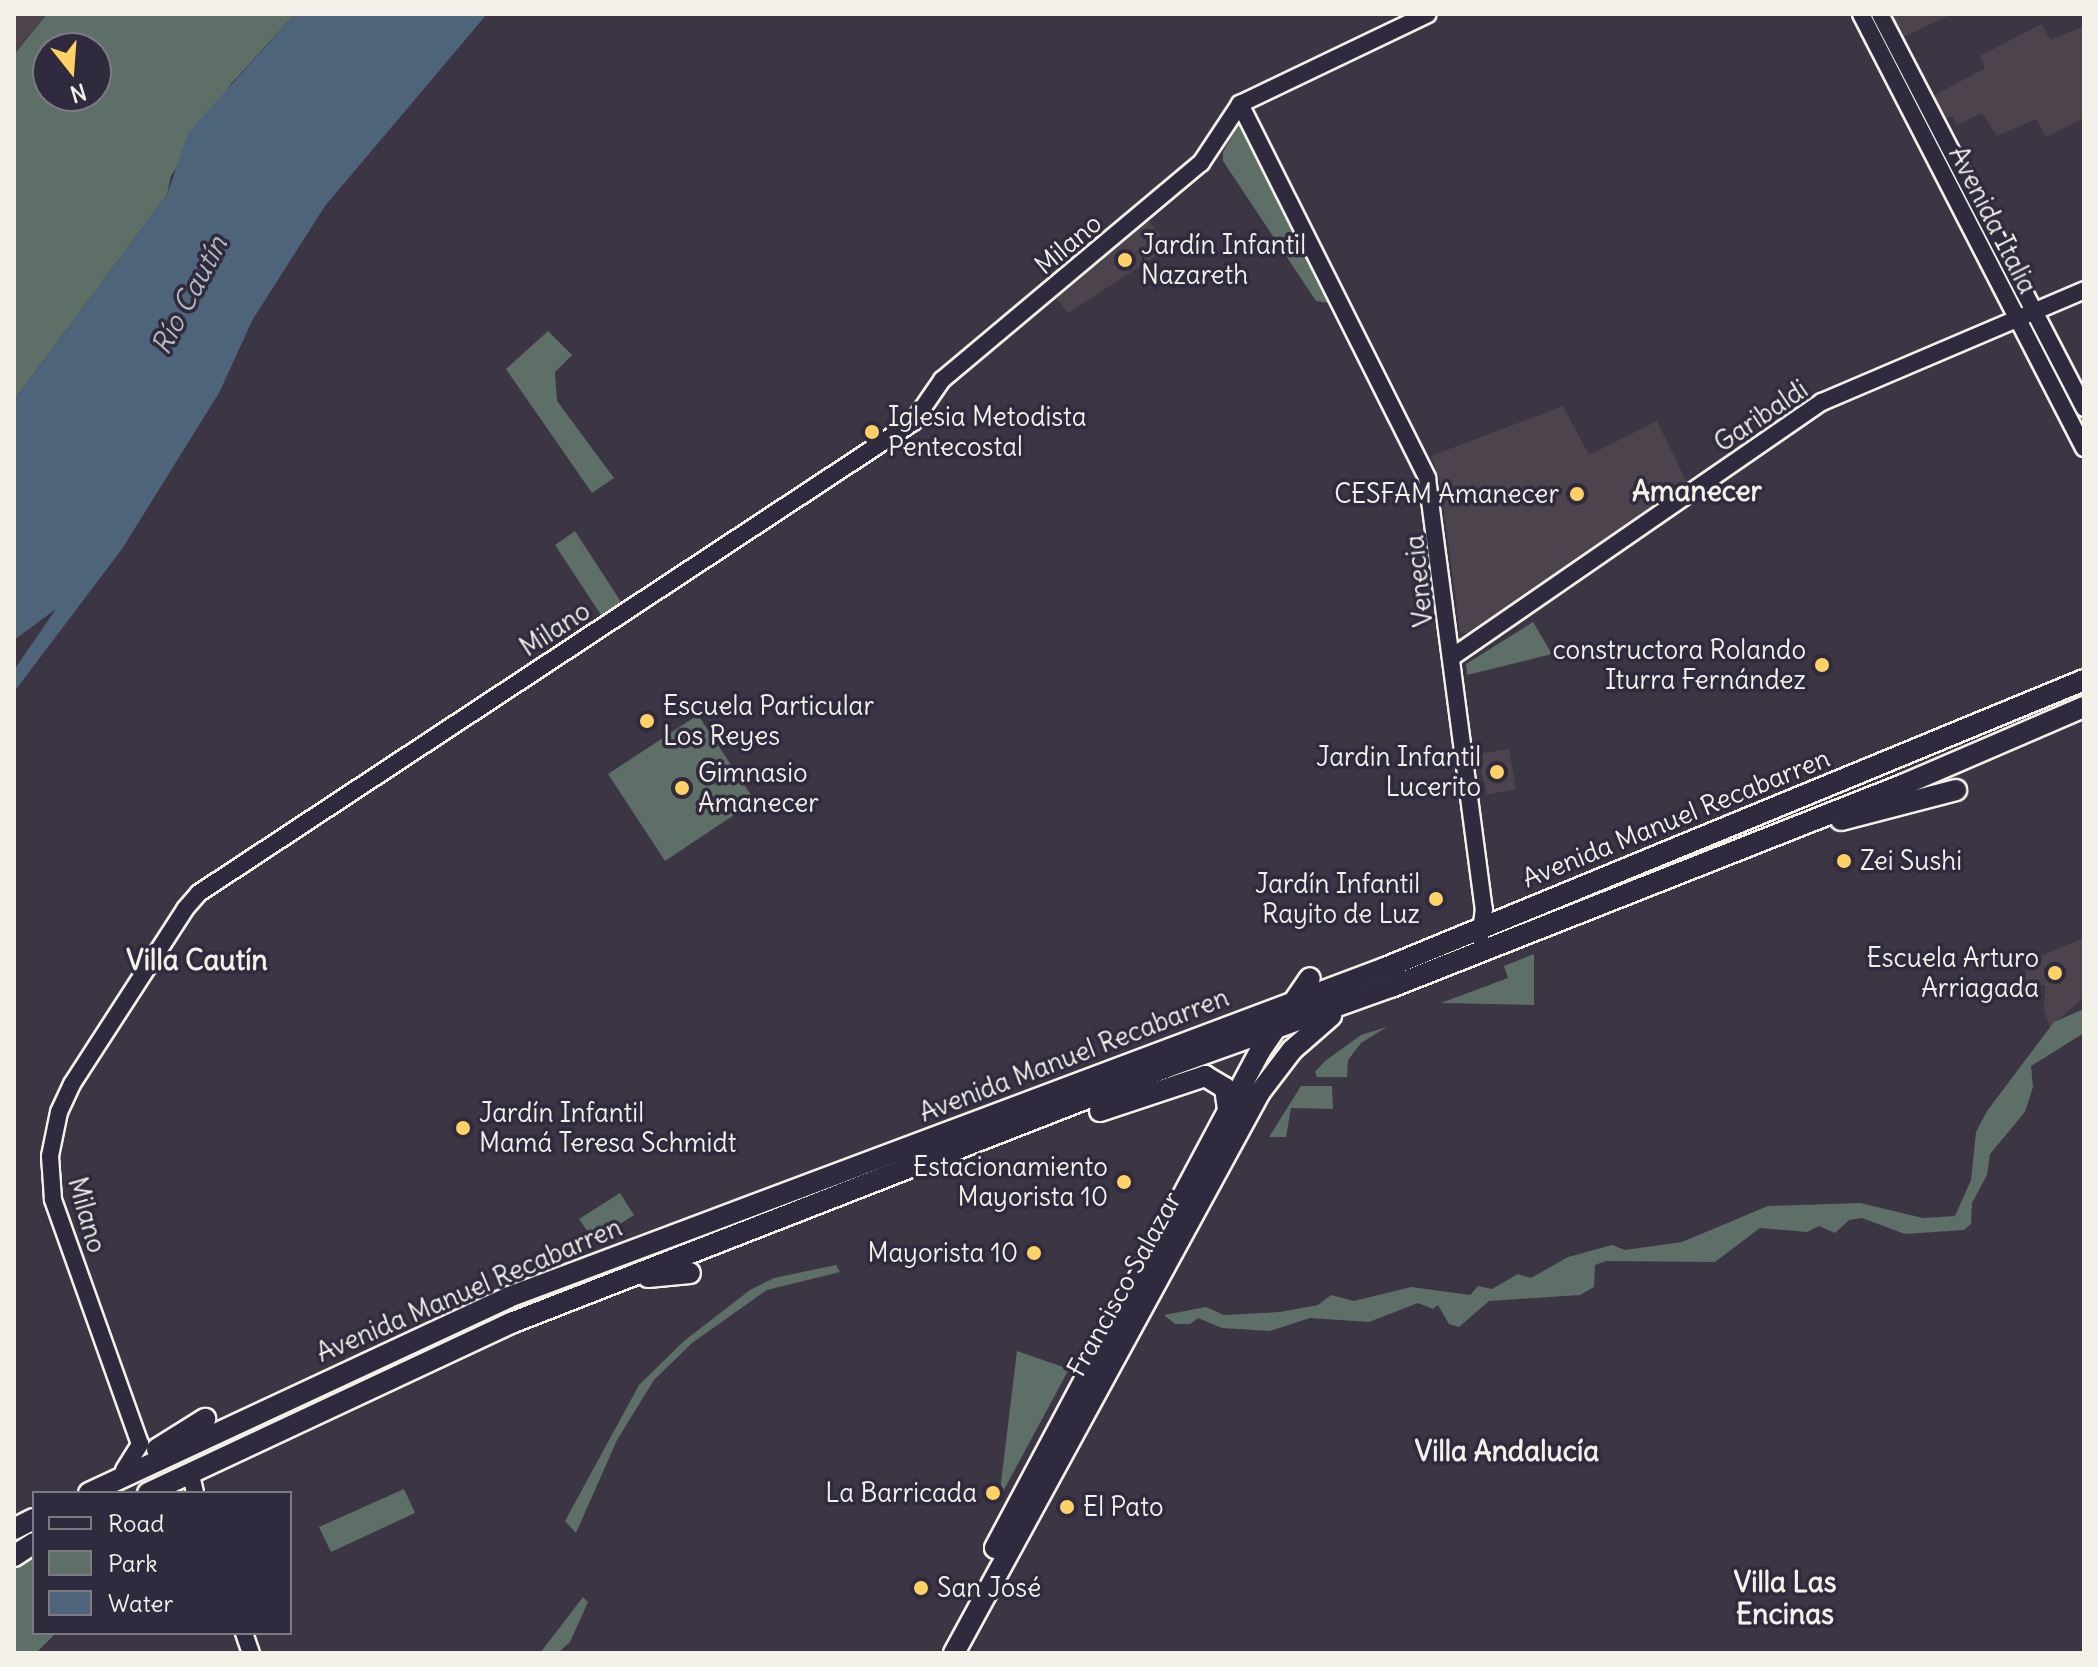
<!DOCTYPE html>
<html>
<head>
<meta charset="utf-8">
<style>
  body { margin:0 }
  #map { position:relative; width:2098px; height:1667px; overflow:hidden; background:#3c3544; font-family:Delius,sans-serif }
  div>[style] { position:absolute }
  .built>* { inset:0; background:#4c434c }
  .green>* { inset:0; background:#5d6f67 }
  .water>* { inset:0; background:#4e647a }
  .roads { filter:drop-shadow(2px 0 #f4f1e8) drop-shadow(-2px 0 #f4f1e8) drop-shadow(0 2px #f4f1e8) drop-shadow(0 -2px #f4f1e8) }
  .minor>* { height:16px; margin:-8px; padding:0 8px; transform-origin:8px; border-radius:8px; background:#2f2a3d }
  .major>* { height:20px; margin:-10px; padding:0 10px; transform-origin:10px; border-radius:10px; background:#2f2a3d }
  .dots>* { width:22px; height:22px; translate:-50% -50%; box-sizing:border-box; border:4px solid #2f2a3d; border-radius:50% }
  span { translate:-50% -50%; white-space:nowrap; text-align:center; line-height:1.15; -webkit-text-stroke:7px #2f2a3d; paint-order:stroke }
  .street-label { font-size:26px; color:#f4f1e8 }
  .poi-label { font-size:26px; color:#f4f1e8 }
  .left { translate:0 -50%; text-align:left }
  .right { translate:-100% -50%; text-align:right }
  .water-label { font-size:28px; color:#b2b9bc; font-style:italic }
  .neighbourhood-label { font-size:28px; color:#f4f1e8; font-weight:700 }
  .frame { position:absolute; inset:0; border:16px solid #f4f1e8; pointer-events:none }
  .legend { position:absolute; left:32px; top:1491px; width:260px; height:144px; box-sizing:border-box; background:#2f2a3d; border:2px solid #7e7a81; margin:0; padding:10px 14px; list-style:none; font-size:24px; color:#f4f1e8 }
  .legend li { display:flex; align-items:center; gap:16px; height:40px }
  .legend b { width:40px; border:2px solid #7e7a81 }
  .north { position:absolute; left:32px; top:32px; width:80px; height:80px; box-sizing:border-box; background:#2f2a3d; border:2px solid #7e7a81; border-radius:50%; rotate:163deg; font-size:22px; font-weight:700; line-height:32px; text-align:center; color:#f4f1e8 }
  .north::after { content:''; display:block; margin:auto; width:28px; height:36px; background:#ffd166; clip-path:polygon(50% 0,100% 100%,50% 72%,0 100%) }
</style>
</head>
<body>
<div id="map">
  <div class="built">
    <i style="clip-path:polygon(14px 14px,47px 14px,14px 55px)"></i>
    <i style="clip-path:polygon(1887px 14px,1952px 14px,1899px 39px)"></i>
    <i style="clip-path:polygon(2041px 24px,2051px 40px,2084px 26px,2084px 118px,2046px 137px,2036px 119px,1997px 136px,1982px 113px,1957px 125px,1952px 116px,1942px 120px,1930px 98px,1985px 68px,1980px 56px)"></i>
    <i style="clip-path:polygon(1148px 220px,1170px 247px,1068px 313px,1056px 298px)"></i>
    <i style="clip-path:polygon(1563px 406px,1589px 455px,1657px 421px,1687px 483px,1578px 561px,1465px 634px,1460px 632px,1440px 480px,1431px 456px)"></i>
    <i style="clip-path:polygon(1509px 749px,1516px 789px,1487px 795px,1477px 754px)"></i>
    <i style="clip-path:polygon(2084px 938px,2084px 997px,2050px 1028px,2044px 1009px,2045px 985px,2026px 985px,2025px 962px)"></i>
  </div>
  <div class="green">
    <i style="clip-path:polygon(evenodd,47px 14px,295px 14px,231px 84px,171px 176px,167px 195px,14px 400px,14px 55px,47px 14px,48px 48px,96px 48px,96px 96px,48px 96px,48px 48px)"></i>
    <i style="clip-path:polygon(1242px 119px,1337px 304px,1316px 301px,1223px 161px,1223px 152px)"></i>
    <i style="clip-path:polygon(548px 331px,572px 355px,555px 372px,557px 401px,614px 478px,592px 493px,506px 369px)"></i>
    <i style="clip-path:polygon(575px 531px,623px 605px,605px 621px,555px 545px)"></i>
    <i style="clip-path:polygon(1533px 622px,1552px 654px,1467px 675px,1466px 664px)"></i>
    <i style="clip-path:polygon(698px 715px,755px 801px,665px 861px,608px 774px)"></i>
    <i style="clip-path:polygon(1534px 954px,1534px 1005px,1441px 1003px,1508px 978px,1504px 966px)"></i>
    <i style="clip-path:polygon(2084px 1009px,2084px 1033px,2031px 1066px,2033px 1087px,2025px 1112px,1990px 1154px,1987px 1175px,1972px 1203px,1971px 1224px,1964px 1230px,1905px 1234px,1862px 1218px,1849px 1220px,1835px 1233px,1819px 1226px,1807px 1232px,1760px 1228px,1715px 1262px,1606px 1261px,1595px 1265px,1594px 1287px,1580px 1295px,1489px 1301px,1459px 1327px,1449px 1324px,1438px 1305px,1433px 1309px,1418px 1303px,1369px 1322px,1310px 1318px,1270px 1331px,1222px 1328px,1198px 1318px,1190px 1324px,1175px 1324px,1164px 1315px,1206px 1307px,1224px 1315px,1280px 1312px,1318px 1305px,1331px 1295px,1354px 1301px,1411px 1287px,1470px 1295px,1478px 1286px,1492px 1289px,1518px 1274px,1531px 1278px,1568px 1257px,1612px 1245px,1625px 1250px,1682px 1242px,1768px 1206px,1860px 1203px,1923px 1218px,1955px 1216px,1971px 1180px,1976px 1132px,1987px 1111px,2054px 1022px)"></i>
    <i style="clip-path:polygon(1387px 1027px,1361px 1043px,1348px 1060px,1347px 1077px,1317px 1077px,1315px 1072px,1325px 1061px,1361px 1035px)"></i>
    <i style="clip-path:polygon(1301px 1086px,1332px 1086px,1333px 1109px,1291px 1108px,1286px 1137px,1269px 1137px)"></i>
    <i style="clip-path:polygon(620px 1193px,634px 1215px,594px 1241px,579px 1219px)"></i>
    <i style="clip-path:polygon(836px 1265px,840px 1272px,767px 1290px,692px 1343px,654px 1380px,617px 1440px,576px 1533px,565px 1521px,639px 1385px,684px 1341px,750px 1290px,774px 1278px)"></i>
    <i style="clip-path:polygon(1017px 1351px,1069px 1369px,999px 1499px)"></i>
    <i style="clip-path:polygon(404px 1489px,415px 1513px,331px 1552px,319px 1527px)"></i>
    <i style="clip-path:polygon(34px 1553px,34px 1633px,56px 1633px,36px 1653px,14px 1653px,14px 1569px)"></i>
    <i style="clip-path:polygon(583px 1597px,588px 1602px,570px 1642px,558px 1653px,540px 1653px)"></i>
  </div>
  <div class="water">
    <i style="clip-path:polygon(295px 14px,487px 14px,325px 206px,253px 319px,219px 393px,122px 549px,14px 692px,14px 670px,56px 609px,14px 640px,14px 400px,167px 195px,188px 133px)"></i>
  </div>
  <div class="roads">
    <div class="minor">
      <i style="left:1861px;top:14px;width:488px;rotate:62.8deg"></i>
      <i style="left:1880px;top:14px;width:444px;rotate:62.6deg"></i>
      <i style="left:1240px;top:104px;width:418px;rotate:63.4deg"></i>
      <i style="left:1427px;top:478px;width:435px;rotate:82.5deg"></i>
      <i style="left:1484px;top:909px;width:29px;rotate:98deg"></i>
      <i style="left:1452px;top:657px;width:449px;rotate:-34.6deg"></i>
      <i style="left:1822px;top:402px;width:285px;rotate:-23.1deg"></i>
      <i style="left:124px;top:1470px;width:31px;rotate:-58deg"></i>
      <i style="left:140px;top:1444px;width:260px;rotate:-109.6deg"></i>
      <i style="left:53px;top:1199px;width:43px;rotate:-94deg"></i>
      <i style="left:50px;top:1156px;width:45px;rotate:-78.4deg"></i>
      <i style="left:59px;top:1112px;width:31px;rotate:-65deg"></i>
      <i style="left:72px;top:1084px;width:208px;rotate:-57.1deg"></i>
      <i style="left:185px;top:909px;width:21px;rotate:-49deg"></i>
      <i style="left:199px;top:893px;width:855px;rotate:-33.41deg"></i>
      <i style="left:913px;top:422px;width:51px;rotate:-55.4deg"></i>
      <i style="left:942px;top:380px;width:338px;rotate:-40deg"></i>
      <i style="left:1201px;top:163px;width:71px;rotate:-56.5deg"></i>
      <i style="left:1240px;top:104px;width:208px;rotate:-25.6deg"></i>
      <i style="left:191px;top:1475px;width:18px;rotate:77deg"></i>
      <i style="left:244px;top:1633px;width:21px;rotate:71deg"></i>
    </div>
    <div class="major">
      <i style="left:1841px;top:820px;width:119px;rotate:-14.6deg"></i>
      <i style="left:1100px;top:1111px;width:111px;rotate:-18.4deg"></i>
      <i style="left:1205px;top:1076px;width:23px;rotate:31deg"></i>
      <i style="left:1225px;top:1088px;width:21px;rotate:82deg"></i>
      <i style="left:648px;top:1277px;width:42px;rotate:-5.4deg"></i>
      <i style="left:157px;top:1449px;width:57px;rotate:-32deg"></i>
      <i style="left:89px;top:1493px;width:463px;rotate:-25deg"></i>
      <i style="left:509px;top:1297px;width:936px;rotate:-20.58deg"></i>
      <i style="left:1385px;top:968px;width:756px;rotate:-22.39deg"></i>
      <i style="left:148px;top:1493px;width:401px;rotate:-25.1deg"></i>
      <i style="left:511px;top:1323px;width:704px;rotate:-21.32deg"></i>
      <i style="left:1167px;top:1067px;width:238px;rotate:-19.7deg"></i>
      <i style="left:1391px;top:987px;width:553px;rotate:-21.55deg"></i>
      <i style="left:1905px;top:784px;width:195px;rotate:-23.3deg"></i>
      <i style="left:14px;top:1529px;width:22px;rotate:-27deg"></i>
      <i style="left:995px;top:1548px;width:563px;rotate:-61.93deg"></i>
      <i style="left:1260px;top:1051px;width:88px;rotate:-55.6deg"></i>
      <i style="left:14px;top:1556px;width:24px;rotate:-33deg"></i>
      <i style="left:954px;top:1653px;width:639px;rotate:-61.39deg"></i>
      <i style="left:1260px;top:1092px;width:53px;rotate:-52.7deg"></i>
      <i style="left:1292px;top:1050px;width:52px;rotate:-41.1deg"></i>
    </div>
  </div>
  <div class="dots">
    <i style="left:1125px;top:260px;background:#ffd166"></i>
    <i style="left:872px;top:432px;background:#ffd166"></i>
    <i style="left:1577px;top:494px;background:#ffd166"></i>
    <i style="left:1822px;top:665px;background:#ffd166"></i>
    <i style="left:647px;top:721px;background:#ffd166"></i>
    <i style="left:1497px;top:772px;background:#ffd166"></i>
    <i style="left:682px;top:788px;background:#ffd166"></i>
    <i style="left:1844px;top:861px;background:#ffd166"></i>
    <i style="left:1436px;top:899px;background:#ffd166"></i>
    <i style="left:2055px;top:973px;background:#ffd166"></i>
    <i style="left:463px;top:1128px;background:#ffd166"></i>
    <i style="left:1124px;top:1182px;background:#ffd166"></i>
    <i style="left:1034px;top:1253px;background:#ffd166"></i>
    <i style="left:993px;top:1493px;background:#ffd166"></i>
    <i style="left:1067px;top:1507px;background:#ffd166"></i>
    <i style="left:921px;top:1588px;background:#ffd166"></i>
  </div>
  <div class="street-label">
    <span style="left:1993px;top:220px;rotate:63deg">Avenida Italia</span>
    <span style="left:1068px;top:244px;rotate:-40deg">Milano</span>
    <span style="left:1761px;top:416px;rotate:-34deg">Garibaldi</span>
    <span style="left:1419px;top:581px;rotate:-96deg">Venecia</span>
    <span style="left:555px;top:629px;rotate:-33deg">Milano</span>
    <span style="left:1676px;top:818px;rotate:-22deg">Avenida Manuel Recabarren</span>
    <span style="left:1074px;top:1055px;rotate:-21deg">Avenida Manuel Recabarren</span>
    <span style="left:87px;top:1215px;rotate:74deg">Milano</span>
    <span style="left:1124px;top:1284px;rotate:-61deg">Francisco Salazar</span>
    <span style="left:469px;top:1290px;rotate:-23deg">Avenida Manuel Recabarren</span>
  </div>
  <div class="poi-label">
    <span class="left" style="left:1141px;top:260px">Jardín Infantil<br>Nazareth</span>
    <span class="left" style="left:888px;top:432px">Iglesia Metodista<br>Pentecostal</span>
    <span class="right" style="left:1559px;top:494px">CESFAM Amanecer</span>
    <span class="right" style="left:1806px;top:665px">constructora Rolando<br>Iturra Fernández</span>
    <span class="left" style="left:663px;top:721px">Escuela Particular<br>Los Reyes</span>
    <span class="right" style="left:1481px;top:772px">Jardin Infantil<br>Lucerito</span>
    <span class="left" style="left:698px;top:788px">Gimnasio<br>Amanecer</span>
    <span class="left" style="left:1860px;top:861px">Zei Sushi</span>
    <span class="right" style="left:1420px;top:899px">Jardín Infantil<br>Rayito de Luz</span>
    <span class="right" style="left:2039px;top:973px">Escuela Arturo<br>Arriagada</span>
    <span class="left" style="left:479px;top:1128px">Jardín Infantil<br>Mamá Teresa Schmidt</span>
    <span class="right" style="left:1108px;top:1182px">Estacionamiento<br>Mayorista 10</span>
    <span class="right" style="left:1018px;top:1253px">Mayorista 10</span>
    <span class="right" style="left:977px;top:1493px">La Barricada</span>
    <span class="left" style="left:1083px;top:1507px">El Pato</span>
    <span class="left" style="left:937px;top:1588px">San José</span>
  </div>
  <div class="water-label">
    <span style="left:189px;top:295px;rotate:-62deg">Río Cautín</span>
  </div>
  <div class="neighbourhood-label">
    <span style="left:1697px;top:491px">Amanecer</span>
    <span style="left:197px;top:960px">Villa Cautín</span>
    <span style="left:1507px;top:1451px">Villa Andalucía</span>
    <span style="left:1785px;top:1598px">Villa Las<br>Encinas</span>
  </div>
  <div class="frame"></div>
  <ul class="legend">
  <li><b style="height:10px;background:#2f2a3d"></b>Road</li>
  <li><b style="height:22px;background:#5d6f67"></b>Park</li>
  <li><b style="height:22px;background:#4e647a"></b>Water</li>
  </ul>
  <div class="north">N</div>
</div>
</body>
</html>
